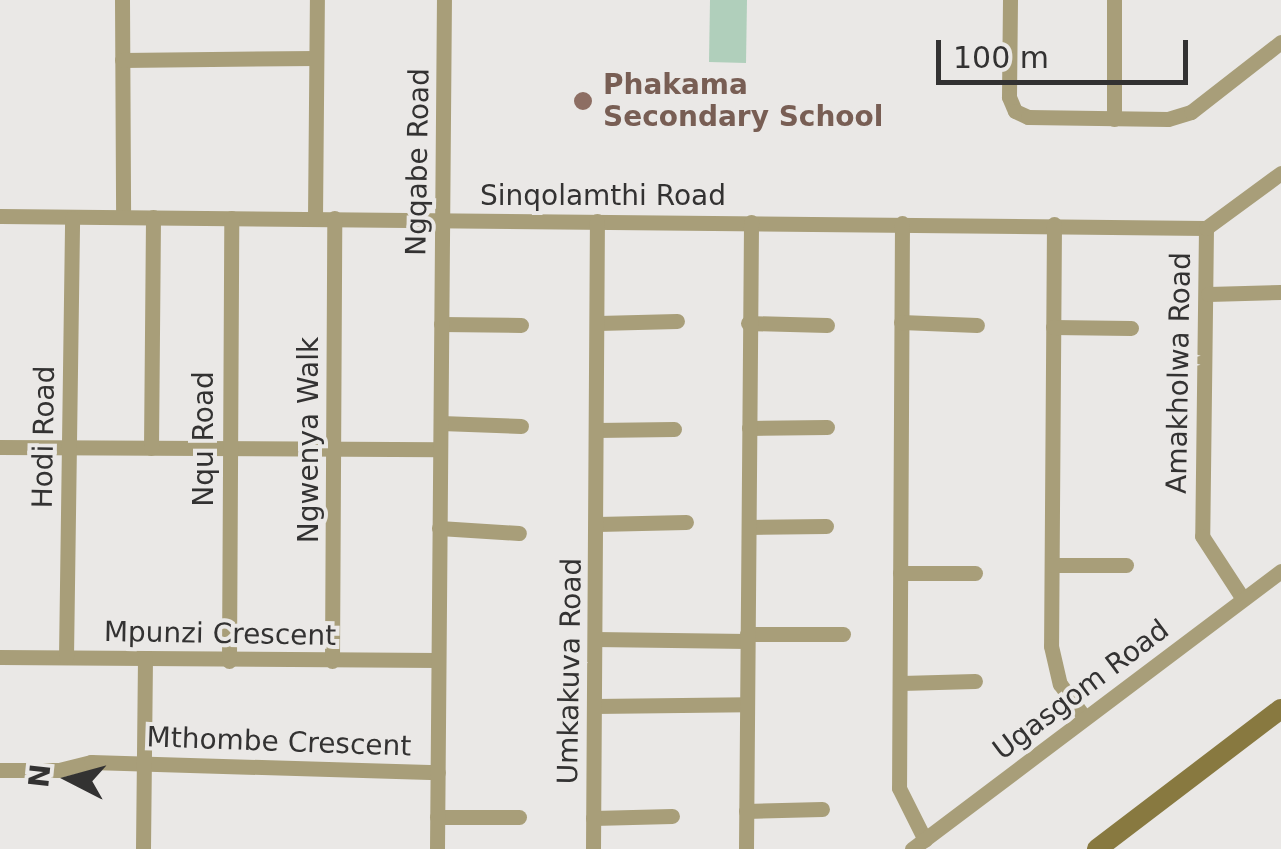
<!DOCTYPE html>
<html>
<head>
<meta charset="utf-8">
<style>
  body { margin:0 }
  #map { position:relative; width:1281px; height:849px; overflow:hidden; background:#eae8e6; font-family:"DejaVu Sans",sans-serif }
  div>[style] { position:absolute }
  .green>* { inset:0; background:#b0cfbb }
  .street>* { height:15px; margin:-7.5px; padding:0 7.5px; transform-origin:7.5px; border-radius:7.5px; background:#a89e79 }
  .secondary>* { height:20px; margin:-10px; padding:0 10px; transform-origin:10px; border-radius:10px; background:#887940 }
  .dots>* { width:28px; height:28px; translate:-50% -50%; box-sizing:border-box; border:5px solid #eae8e6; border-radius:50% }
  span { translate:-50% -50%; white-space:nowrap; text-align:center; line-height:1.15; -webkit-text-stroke:8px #eae8e6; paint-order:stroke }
  .education-label { font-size:28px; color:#785e54; font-weight:700 }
  .left { translate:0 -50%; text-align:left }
  .street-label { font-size:28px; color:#333232 }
  .north { position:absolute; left:20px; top:729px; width:100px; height:100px; -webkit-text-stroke:8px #eae8e6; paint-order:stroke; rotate:276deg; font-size:28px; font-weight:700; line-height:40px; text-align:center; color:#333232 }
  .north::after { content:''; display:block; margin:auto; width:35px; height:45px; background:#333232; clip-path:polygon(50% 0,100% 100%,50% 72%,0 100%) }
  .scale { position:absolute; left:936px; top:40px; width:252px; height:45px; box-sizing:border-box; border:5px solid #333232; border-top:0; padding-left:12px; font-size:30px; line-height:35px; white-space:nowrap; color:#333232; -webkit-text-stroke:8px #eae8e6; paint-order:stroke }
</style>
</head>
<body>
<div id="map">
  <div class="green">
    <i style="clip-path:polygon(710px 0,747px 0,746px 63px,709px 62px)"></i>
  </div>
  <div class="street">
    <i style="left:122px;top:0;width:217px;rotate:89.7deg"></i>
    <i style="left:1010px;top:0;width:97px;rotate:90.6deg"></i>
    <i style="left:1009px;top:97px;width:15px;rotate:67deg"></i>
    <i style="left:1015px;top:111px;width:14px;rotate:25deg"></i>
    <i style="left:1028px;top:117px;width:140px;rotate:0.8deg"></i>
    <i style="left:1168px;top:119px;width:24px;rotate:-17deg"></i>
    <i style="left:1191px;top:112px;width:114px;rotate:-37.9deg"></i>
    <i style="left:122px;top:60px;width:194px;rotate:-0.6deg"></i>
    <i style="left:1114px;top:119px;width:119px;rotate:-90deg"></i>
    <i style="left:0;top:216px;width:1206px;rotate:0.57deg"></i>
    <i style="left:315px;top:218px;width:218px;rotate:-89.5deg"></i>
    <i style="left:902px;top:223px;width:565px;rotate:90.3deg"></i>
    <i style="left:899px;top:788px;width:58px;rotate:63.4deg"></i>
    <i style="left:1054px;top:224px;width:422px;rotate:90.4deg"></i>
    <i style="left:1051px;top:646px;width:39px;rotate:77deg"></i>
    <i style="left:1060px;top:684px;width:42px;rotate:53.7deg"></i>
    <i style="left:1206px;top:228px;width:308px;rotate:90.7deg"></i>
    <i style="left:1202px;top:536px;width:75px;rotate:56.9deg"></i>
    <i style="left:1206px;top:228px;width:93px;rotate:-36.3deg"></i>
    <i style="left:1208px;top:294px;width:73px;rotate:-1.6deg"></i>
    <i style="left:901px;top:322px;width:76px;rotate:2.3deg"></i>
    <i style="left:598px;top:323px;width:79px;rotate:-1.5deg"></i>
    <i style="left:748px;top:323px;width:79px;rotate:1.5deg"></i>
    <i style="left:441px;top:324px;width:80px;rotate:0.7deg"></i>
    <i style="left:1053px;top:327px;width:78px;rotate:0.7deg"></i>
    <i style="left:441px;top:423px;width:80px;rotate:2.1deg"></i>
    <i style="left:749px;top:428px;width:78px;rotate:-0.7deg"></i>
    <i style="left:596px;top:430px;width:78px;rotate:-0.7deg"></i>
    <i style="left:0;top:447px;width:440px;rotate:0.3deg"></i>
    <i style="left:151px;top:448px;width:231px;rotate:-89.5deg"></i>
    <i style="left:597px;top:524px;width:89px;rotate:-1.3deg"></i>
    <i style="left:749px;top:527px;width:77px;rotate:-0.7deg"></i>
    <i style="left:439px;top:528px;width:80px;rotate:3.6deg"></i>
    <i style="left:1052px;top:565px;width:74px"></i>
    <i style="left:900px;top:573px;width:75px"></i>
    <i style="left:747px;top:634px;width:96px"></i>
    <i style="left:595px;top:639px;width:152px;rotate:0.8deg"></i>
    <i style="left:0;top:657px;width:438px;rotate:0.4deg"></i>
    <i style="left:66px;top:657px;width:439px;rotate:-89.2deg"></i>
    <i style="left:229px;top:661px;width:443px;rotate:-89.7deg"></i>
    <i style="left:332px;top:661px;width:443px;rotate:-89.7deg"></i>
    <i style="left:901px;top:683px;width:74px;rotate:-1.5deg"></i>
    <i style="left:594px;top:706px;width:153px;rotate:-0.7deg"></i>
    <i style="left:0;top:770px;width:59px"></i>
    <i style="left:59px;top:770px;width:33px;rotate:-14deg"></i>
    <i style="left:91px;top:762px;width:347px;rotate:1.7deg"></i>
    <i style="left:746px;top:811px;width:76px;rotate:-1.5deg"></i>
    <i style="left:437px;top:817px;width:82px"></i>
    <i style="left:593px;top:818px;width:79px;rotate:-1.5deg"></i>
    <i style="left:143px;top:849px;width:191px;rotate:-89.4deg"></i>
    <i style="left:437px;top:849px;width:849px;rotate:-89.53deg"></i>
    <i style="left:593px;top:849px;width:628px;rotate:-89.64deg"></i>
    <i style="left:746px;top:849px;width:627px;rotate:-89.54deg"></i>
    <i style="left:912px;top:849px;width:462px;rotate:-37deg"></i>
  </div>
  <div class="secondary">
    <i style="left:1097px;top:849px;width:231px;rotate:-37.3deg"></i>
  </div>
  <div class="dots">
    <i style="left:583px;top:101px;background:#8d6e63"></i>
  </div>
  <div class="education-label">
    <span class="left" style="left:603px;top:101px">Phakama<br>Secondary School</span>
  </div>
  <div class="street-label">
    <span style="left:418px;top:162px;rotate:-89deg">Ngqabe Road</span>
    <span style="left:603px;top:196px">Sinqolamthi Road</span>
    <span style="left:1179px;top:373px;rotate:-89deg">Amakholwa Road</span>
    <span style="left:44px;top:437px;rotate:-89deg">Hodi Road</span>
    <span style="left:204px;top:439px;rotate:-90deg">Nqu Road</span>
    <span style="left:309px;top:440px;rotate:-90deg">Ngwenya Walk</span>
    <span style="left:220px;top:634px;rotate:1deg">Mpunzi Crescent</span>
    <span style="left:570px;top:671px;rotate:-89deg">Umkakuva Road</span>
    <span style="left:1081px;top:690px;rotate:-37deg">Ugasgom Road</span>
    <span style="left:279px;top:742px;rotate:2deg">Mthombe Crescent</span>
  </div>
  <div class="north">N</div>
  <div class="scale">100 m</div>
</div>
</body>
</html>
